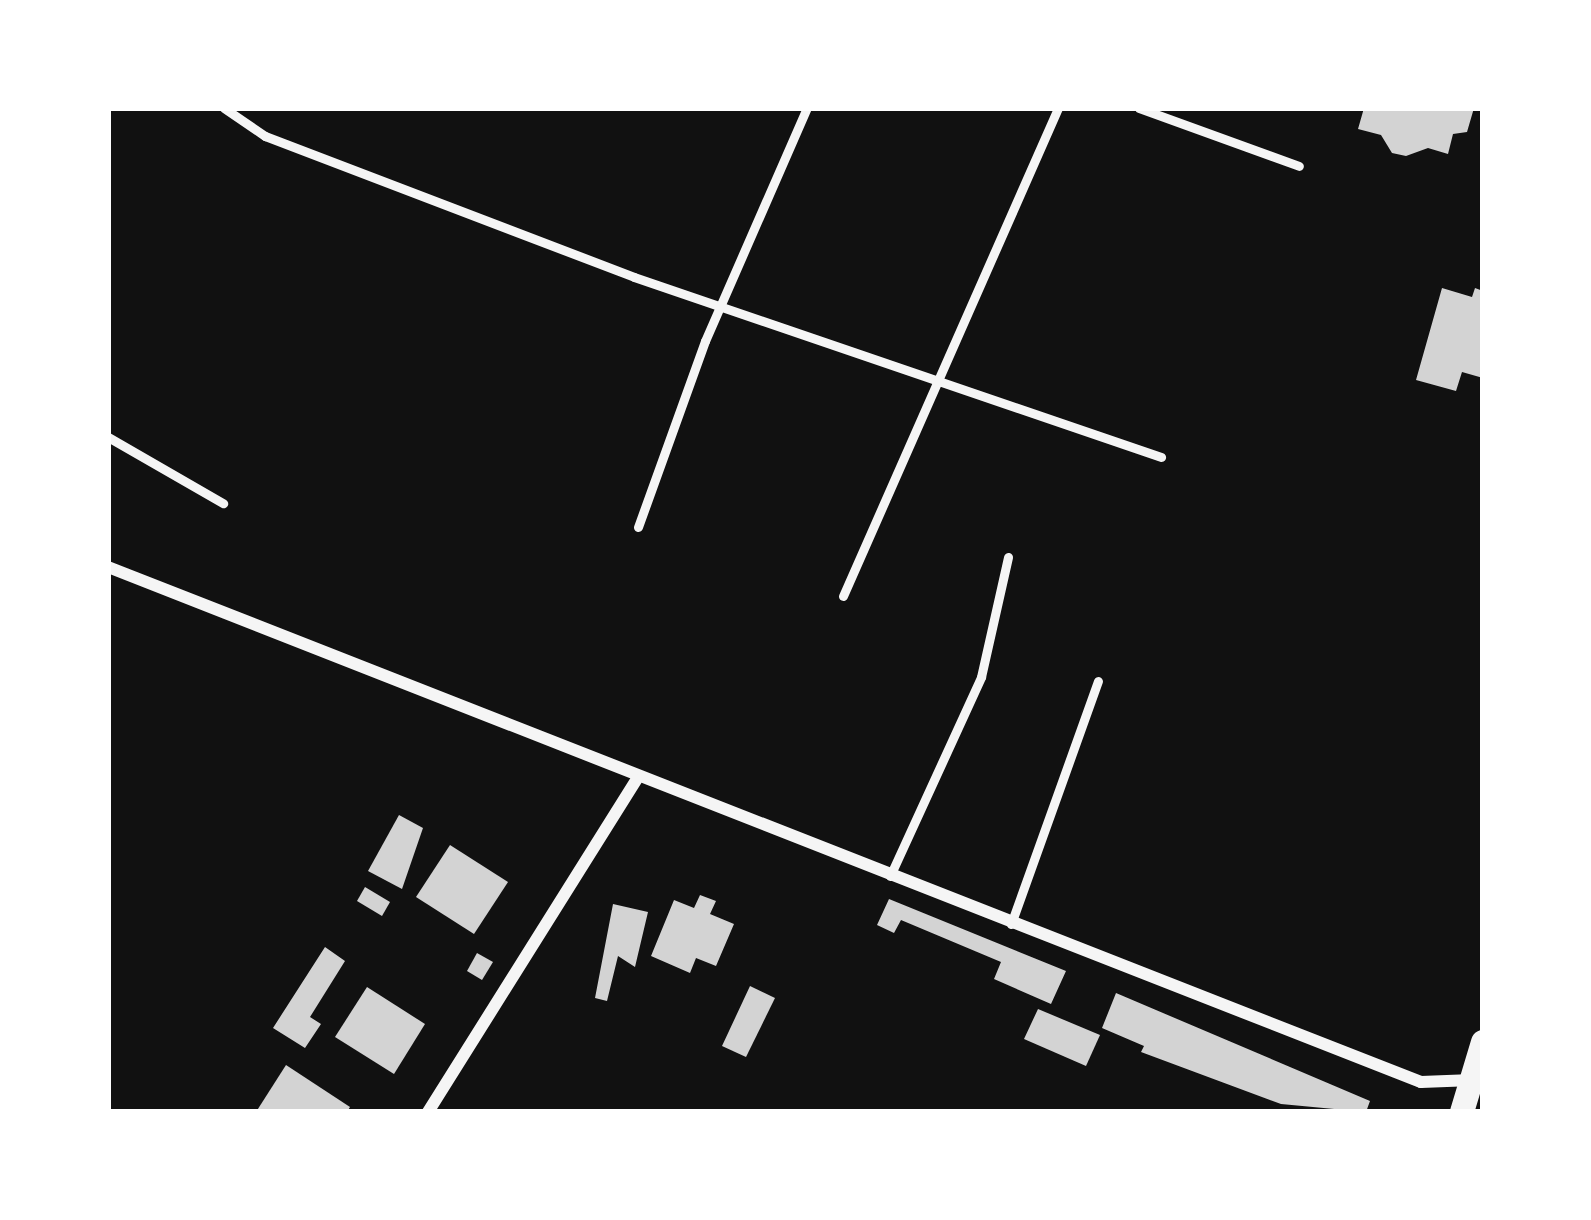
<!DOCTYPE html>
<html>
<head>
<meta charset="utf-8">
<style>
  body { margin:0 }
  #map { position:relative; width:1591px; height:1220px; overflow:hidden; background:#111; font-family:"Fira Sans Condensed",sans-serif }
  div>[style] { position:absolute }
  .building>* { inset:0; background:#d3d3d3 }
  .service>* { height:9px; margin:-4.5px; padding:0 4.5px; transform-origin:4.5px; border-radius:4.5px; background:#f5f5f5 }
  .minor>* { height:12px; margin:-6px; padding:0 6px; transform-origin:6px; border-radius:6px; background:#f5f5f5 }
  .secondary>* { height:24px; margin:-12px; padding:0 12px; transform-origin:12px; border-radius:12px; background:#f5f5f5 }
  span { translate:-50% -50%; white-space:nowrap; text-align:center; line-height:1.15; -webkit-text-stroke:12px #fff; paint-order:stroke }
  .frame { position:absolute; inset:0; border:111px solid #fff; pointer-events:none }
</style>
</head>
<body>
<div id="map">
  <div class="building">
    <i style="clip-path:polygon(1364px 108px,1474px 108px,1467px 132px,1453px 134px,1448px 154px,1428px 148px,1406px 156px,1392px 153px,1381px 135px,1358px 129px)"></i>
    <i style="clip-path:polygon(1442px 288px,1472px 297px,1475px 288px,1483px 291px,1483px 378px,1462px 372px,1456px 391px,1416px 380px)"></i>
    <i style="clip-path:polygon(399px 815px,423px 828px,402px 889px,368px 871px)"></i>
    <i style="clip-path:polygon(450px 845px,508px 882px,474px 934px,416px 897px)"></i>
    <i style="clip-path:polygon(365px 887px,390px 902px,382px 916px,357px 901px)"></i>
    <i style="clip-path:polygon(700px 895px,716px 901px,710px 914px,734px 924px,716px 966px,696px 958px,690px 973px,651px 956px,674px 900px,694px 908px)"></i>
    <i style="clip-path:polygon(889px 899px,1066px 971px,1051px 1004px,994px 979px,1001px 962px,901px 920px,894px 933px,877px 925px)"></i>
    <i style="clip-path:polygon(613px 904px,648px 912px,635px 967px,618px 956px,607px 1001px,595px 998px)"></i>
    <i style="clip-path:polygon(325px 947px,345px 961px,310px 1017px,321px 1024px,305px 1048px,273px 1028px)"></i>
    <i style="clip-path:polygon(477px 953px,493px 962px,482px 980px,467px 971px)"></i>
    <i style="clip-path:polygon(750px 986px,775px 998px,746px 1057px,722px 1046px)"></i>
    <i style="clip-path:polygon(367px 987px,425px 1024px,394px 1074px,335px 1037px)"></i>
    <i style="clip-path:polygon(1116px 993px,1370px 1101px,1366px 1112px,1281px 1104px,1141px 1052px,1144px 1046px,1102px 1028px)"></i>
    <i style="clip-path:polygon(1038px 1009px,1100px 1035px,1086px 1066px,1024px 1039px)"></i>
    <i style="clip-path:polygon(286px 1065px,350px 1107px,347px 1112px,256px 1112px)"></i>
  </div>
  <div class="service">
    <i style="left:224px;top:108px;width:50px;rotate:34.3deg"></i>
    <i style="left:265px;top:136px;width:395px;rotate:20.9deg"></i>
    <i style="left:634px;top:277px;width:557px;rotate:18.86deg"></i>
    <i style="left:1139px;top:108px;width:170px;rotate:19.9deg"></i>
    <i style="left:108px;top:437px;width:133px;rotate:29.9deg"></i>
    <i style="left:638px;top:527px;width:198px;rotate:-70.2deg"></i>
    <i style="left:705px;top:341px;width:254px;rotate:-66.4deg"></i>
    <i style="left:843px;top:596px;width:533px;rotate:-66.22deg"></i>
    <i style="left:890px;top:876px;width:219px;rotate:-65.4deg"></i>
    <i style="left:981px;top:677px;width:123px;rotate:-77.3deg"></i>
    <i style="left:1011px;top:924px;width:258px;rotate:-70.3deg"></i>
  </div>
  <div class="minor">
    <i style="left:108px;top:567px;width:1410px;rotate:21.42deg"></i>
    <i style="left:1421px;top:1082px;width:52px;rotate:-2.2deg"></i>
    <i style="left:428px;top:1112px;width:392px;rotate:-57.9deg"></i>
  </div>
  <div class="secondary">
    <i style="left:1462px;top:1112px;width:73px;rotate:-73.3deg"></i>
  </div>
  <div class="frame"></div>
</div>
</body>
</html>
